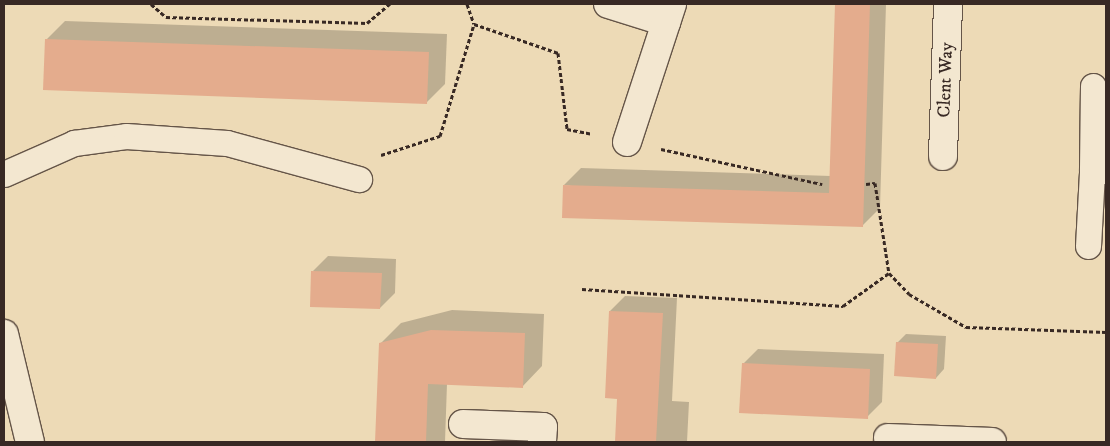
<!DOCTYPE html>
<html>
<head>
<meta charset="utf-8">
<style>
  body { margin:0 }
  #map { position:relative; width:1110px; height:446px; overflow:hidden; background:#eddab6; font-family:"IM FELL DW Pica",serif }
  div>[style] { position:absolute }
  .shadow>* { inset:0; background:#0003 }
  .building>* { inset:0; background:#e4ac8d }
  .path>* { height:3px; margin-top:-1.5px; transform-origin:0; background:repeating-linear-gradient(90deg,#382924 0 4px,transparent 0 6.5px) }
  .roads { filter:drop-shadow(1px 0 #655548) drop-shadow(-1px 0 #655548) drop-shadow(0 1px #655548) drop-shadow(0 -1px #655548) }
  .lane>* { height:25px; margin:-12.5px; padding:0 12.5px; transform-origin:12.5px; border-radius:12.5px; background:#f3e7d0 }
  .street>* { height:28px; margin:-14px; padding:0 14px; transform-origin:14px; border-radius:14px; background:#f3e7d0 }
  span { translate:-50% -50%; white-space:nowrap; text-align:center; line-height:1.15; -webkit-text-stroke:5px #f3e7d0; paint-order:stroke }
  .street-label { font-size:18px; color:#382924 }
  .frame { position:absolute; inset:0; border:5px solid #382924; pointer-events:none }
</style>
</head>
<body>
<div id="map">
  <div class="shadow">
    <i style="clip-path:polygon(836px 4px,886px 4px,880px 208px,863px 225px,564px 185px,581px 168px,831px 176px)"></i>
    <i style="clip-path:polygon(65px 21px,447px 34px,445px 84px,427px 102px,46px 40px)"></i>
    <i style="clip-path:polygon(328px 256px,396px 259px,395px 293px,380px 308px,313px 271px)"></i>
    <i style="clip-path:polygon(625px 296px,677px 298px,672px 401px,689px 402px,687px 442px,616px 442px,618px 397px,610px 311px)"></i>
    <i style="clip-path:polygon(452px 310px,544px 314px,542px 366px,522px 387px,447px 384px,445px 442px,377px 442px,380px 344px,401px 323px)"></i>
    <i style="clip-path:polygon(906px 334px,946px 336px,944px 369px,936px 378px,897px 343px)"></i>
    <i style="clip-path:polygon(758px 349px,884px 354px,882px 402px,867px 417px,743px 364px)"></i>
  </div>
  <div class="building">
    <i style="clip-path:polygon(835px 4px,870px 4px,863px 227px,562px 218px,563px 185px,829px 193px)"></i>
    <i style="clip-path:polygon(45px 39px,429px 52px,427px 104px,43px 90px)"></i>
    <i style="clip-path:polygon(311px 271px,382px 273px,380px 309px,310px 307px)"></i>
    <i style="clip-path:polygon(609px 311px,663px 313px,656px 442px,615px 442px,617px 399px,605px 398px)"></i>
    <i style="clip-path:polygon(431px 330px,525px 333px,523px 388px,428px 384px,426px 442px,375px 442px,379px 343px)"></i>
    <i style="clip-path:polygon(896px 342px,938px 344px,936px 379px,894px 376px)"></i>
    <i style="clip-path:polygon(742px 363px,870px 369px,868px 419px,739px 413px)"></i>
  </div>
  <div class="path">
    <i style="left:151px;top:4px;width:20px;rotate:41deg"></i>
    <i style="left:166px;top:17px;width:201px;rotate:1.7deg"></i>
    <i style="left:367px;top:23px;width:30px;rotate:-40deg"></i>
    <i style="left:467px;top:4px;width:21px;rotate:71deg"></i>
    <i style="left:661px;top:149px;width:165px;rotate:12.3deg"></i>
    <i style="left:381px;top:155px;width:62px;rotate:-17.9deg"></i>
    <i style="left:440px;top:136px;width:117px;rotate:-73.1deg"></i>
    <i style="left:474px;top:24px;width:89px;rotate:19deg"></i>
    <i style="left:558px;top:53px;width:77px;rotate:83.2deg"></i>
    <i style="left:567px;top:129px;width:25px;rotate:11deg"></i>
    <i style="left:866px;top:184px;width:9px;rotate:-6deg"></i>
    <i style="left:875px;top:183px;width:91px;rotate:81.2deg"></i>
    <i style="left:889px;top:273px;width:29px;rotate:46deg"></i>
    <i style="left:909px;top:294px;width:66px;rotate:30.1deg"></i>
    <i style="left:966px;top:327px;width:140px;rotate:2deg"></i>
    <i style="left:582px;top:289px;width:262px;rotate:3.7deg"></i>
    <i style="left:843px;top:306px;width:57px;rotate:-35.7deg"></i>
  </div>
  <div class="roads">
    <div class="lane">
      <i style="left:1093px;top:86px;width:85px;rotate:90.7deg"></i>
      <i style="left:1092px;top:171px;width:14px"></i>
      <i style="left:4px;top:174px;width:77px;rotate:-23.9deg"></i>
      <i style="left:74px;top:143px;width:52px;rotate:-7.7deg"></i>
      <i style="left:126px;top:136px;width:101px;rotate:4deg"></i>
      <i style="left:227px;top:143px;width:137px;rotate:15.3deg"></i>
      <i style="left:1088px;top:246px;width:75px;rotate:-86.9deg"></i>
    </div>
    <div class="street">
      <i style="left:608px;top:4px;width:61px;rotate:17.2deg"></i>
      <i style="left:627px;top:142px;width:145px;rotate:-71.9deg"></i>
      <i style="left:943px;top:156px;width:152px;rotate:-88.1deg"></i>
      <i style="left:4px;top:334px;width:111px;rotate:76.5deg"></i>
      <i style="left:463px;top:424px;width:80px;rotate:2.1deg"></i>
      <i style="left:543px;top:427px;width:15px;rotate:94deg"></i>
      <i style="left:888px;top:438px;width:104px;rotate:2.2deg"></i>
    </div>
  </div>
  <div class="street-label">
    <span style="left:946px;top:80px;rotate:-88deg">Clent Way</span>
  </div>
  <div class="frame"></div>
</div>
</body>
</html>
